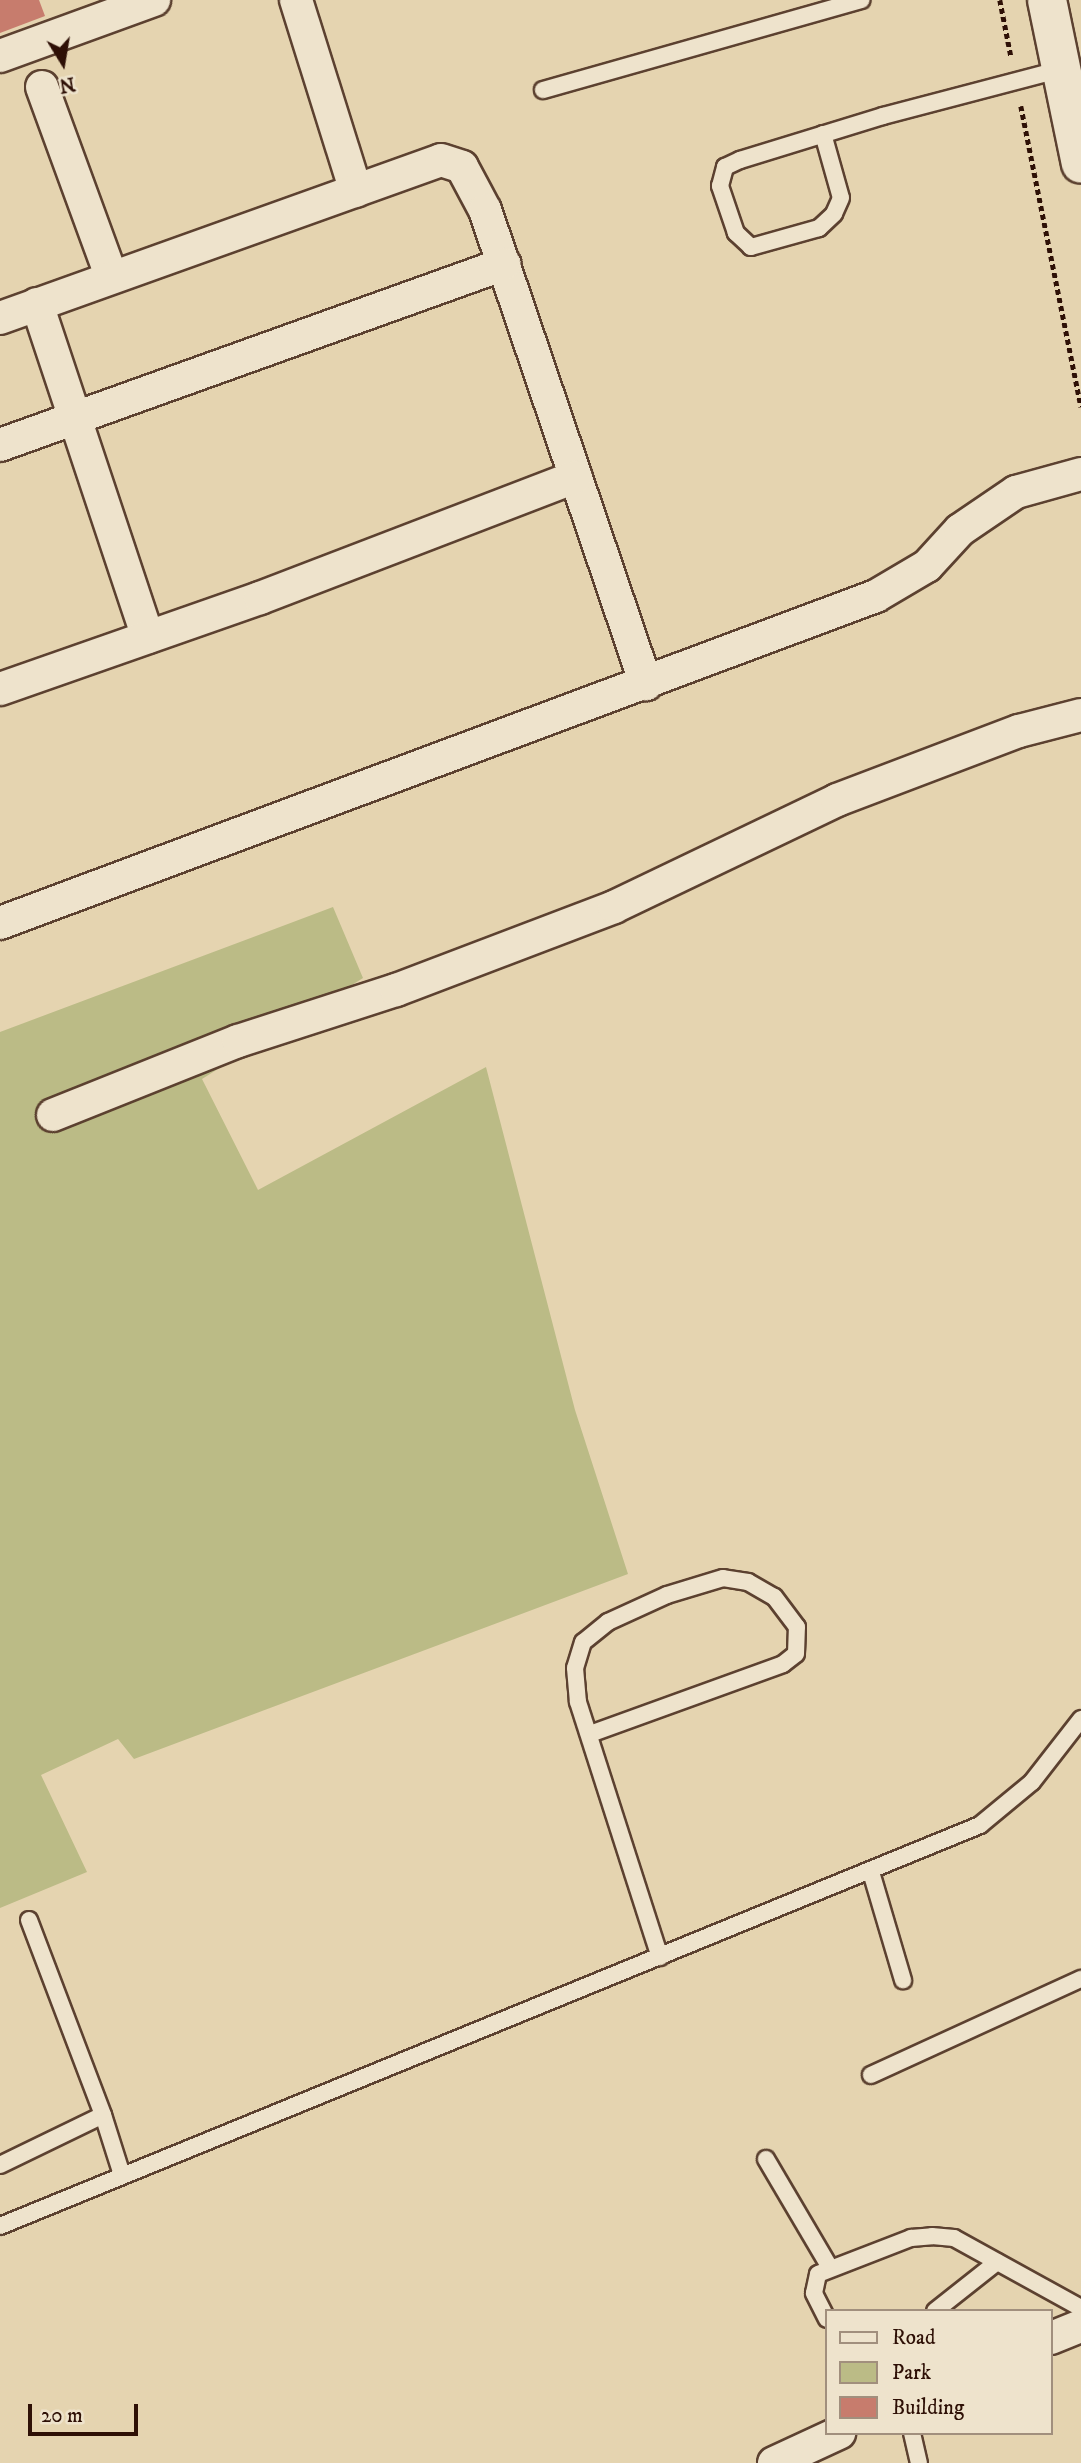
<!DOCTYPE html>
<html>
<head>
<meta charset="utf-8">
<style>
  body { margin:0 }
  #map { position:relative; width:1081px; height:2463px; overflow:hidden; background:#e5d4b0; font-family:"IM FELL DW Pica",serif }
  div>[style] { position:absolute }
  .green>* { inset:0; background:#bbbb86 }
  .building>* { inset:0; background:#c77c6d }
  .path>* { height:4.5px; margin-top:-2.25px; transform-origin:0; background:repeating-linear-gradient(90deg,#2e1006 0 5px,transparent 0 8.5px) }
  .roads { filter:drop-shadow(2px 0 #5c4130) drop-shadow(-2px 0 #5c4130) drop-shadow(0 2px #5c4130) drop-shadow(0 -2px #5c4130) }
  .lane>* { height:16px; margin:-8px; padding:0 8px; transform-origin:8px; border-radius:8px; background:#eee3cc }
  .street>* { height:32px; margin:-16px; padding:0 16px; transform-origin:16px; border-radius:16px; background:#eee3cc }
  .secondary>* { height:38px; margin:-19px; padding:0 19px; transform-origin:19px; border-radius:19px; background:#eee3cc }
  span { translate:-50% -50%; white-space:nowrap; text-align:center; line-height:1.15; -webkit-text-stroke:6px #eee3cc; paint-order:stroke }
  .legend { position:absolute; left:825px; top:2309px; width:228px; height:126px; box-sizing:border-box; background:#eee3cc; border:2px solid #a18f7d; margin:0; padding:9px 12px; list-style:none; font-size:21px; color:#2e1006 }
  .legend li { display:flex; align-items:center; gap:14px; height:35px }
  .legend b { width:35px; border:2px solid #a18f7d }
  .north { position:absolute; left:28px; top:28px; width:70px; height:70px; -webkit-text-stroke:5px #eee3cc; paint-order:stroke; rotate:169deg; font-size:19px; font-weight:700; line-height:28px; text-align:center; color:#2e1006 }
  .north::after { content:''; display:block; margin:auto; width:24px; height:32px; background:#2e1006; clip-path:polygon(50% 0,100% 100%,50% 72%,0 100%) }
  .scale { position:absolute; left:28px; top:2404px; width:110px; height:32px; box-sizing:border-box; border:4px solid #2e1006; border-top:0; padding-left:9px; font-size:21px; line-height:24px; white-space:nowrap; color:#2e1006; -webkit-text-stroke:5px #eee3cc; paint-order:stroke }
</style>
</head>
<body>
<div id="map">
  <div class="green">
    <i style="clip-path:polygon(333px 907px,363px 978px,202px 1079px,258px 1190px,486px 1067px,575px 1410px,628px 1574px,134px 1759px,118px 1739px,41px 1775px,87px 1872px,0 1908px,0 1032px)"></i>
  </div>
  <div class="building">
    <i style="clip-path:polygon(0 0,39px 0,45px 16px,0 33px)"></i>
  </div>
  <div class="path">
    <i style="left:1000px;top:0;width:57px;rotate:78.9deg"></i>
    <i style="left:1021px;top:106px;width:307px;rotate:78.7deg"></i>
  </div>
  <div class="roads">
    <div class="lane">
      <i style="left:543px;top:90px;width:331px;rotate:-15.8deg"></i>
      <i style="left:823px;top:134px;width:66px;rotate:74.3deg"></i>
      <i style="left:841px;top:198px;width:17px;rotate:114deg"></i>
      <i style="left:834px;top:214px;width:21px;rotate:137deg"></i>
      <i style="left:819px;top:228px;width:71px;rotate:164.4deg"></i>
      <i style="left:751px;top:247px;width:21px;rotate:-137deg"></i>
      <i style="left:736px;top:233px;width:50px;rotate:-108.8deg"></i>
      <i style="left:720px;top:186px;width:20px;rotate:-75deg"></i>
      <i style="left:725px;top:167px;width:17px;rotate:-25deg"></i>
      <i style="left:740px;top:160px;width:150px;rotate:-17.1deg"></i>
      <i style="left:883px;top:116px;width:185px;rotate:-14.7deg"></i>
      <i style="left:590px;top:1734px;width:205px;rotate:-19.9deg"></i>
      <i style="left:783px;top:1664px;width:16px;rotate:-38deg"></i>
      <i style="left:796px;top:1654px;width:27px;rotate:-88deg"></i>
      <i style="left:797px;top:1627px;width:38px;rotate:-127deg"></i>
      <i style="left:774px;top:1597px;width:30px;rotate:-150deg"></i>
      <i style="left:748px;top:1582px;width:25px;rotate:-171deg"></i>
      <i style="left:723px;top:1578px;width:59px;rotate:163.1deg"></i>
      <i style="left:667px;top:1595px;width:65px;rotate:155.4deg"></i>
      <i style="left:608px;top:1622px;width:32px;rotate:141deg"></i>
      <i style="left:583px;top:1642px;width:27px;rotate:107deg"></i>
      <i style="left:575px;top:1668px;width:34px;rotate:85deg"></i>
      <i style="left:578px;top:1702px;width:268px;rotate:72.2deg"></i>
      <i style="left:871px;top:1872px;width:113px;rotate:73.5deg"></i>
      <i style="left:29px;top:1920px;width:209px;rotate:69.2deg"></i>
      <i style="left:871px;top:2075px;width:231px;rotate:-24.6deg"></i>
      <i style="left:766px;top:2159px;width:124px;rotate:59.5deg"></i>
      <i style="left:0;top:2165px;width:114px;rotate:-25.9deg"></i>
      <i style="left:103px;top:2115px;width:63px;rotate:72.4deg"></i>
      <i style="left:0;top:2226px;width:1059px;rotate:-22.25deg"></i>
      <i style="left:980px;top:1825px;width:67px;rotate:-39.6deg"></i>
      <i style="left:1032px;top:1782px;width:80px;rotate:-52.1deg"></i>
      <i style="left:935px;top:2311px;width:79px;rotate:-38.3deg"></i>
      <i style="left:827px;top:2319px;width:29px;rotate:-117deg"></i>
      <i style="left:814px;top:2293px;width:19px;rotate:-78deg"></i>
      <i style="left:818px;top:2274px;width:100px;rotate:-21.2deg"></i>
      <i style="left:911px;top:2238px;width:21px;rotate:-5deg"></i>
      <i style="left:932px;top:2236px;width:22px;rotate:5deg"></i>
      <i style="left:954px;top:2238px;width:145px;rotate:28.9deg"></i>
      <i style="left:912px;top:2433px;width:31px;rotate:77deg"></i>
    </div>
    <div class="street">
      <i style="left:296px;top:0;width:200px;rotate:72.6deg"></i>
      <i style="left:0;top:56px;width:164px;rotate:-20deg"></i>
      <i style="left:42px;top:87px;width:201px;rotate:69.9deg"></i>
      <i style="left:37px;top:304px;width:351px;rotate:71.6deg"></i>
      <i style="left:0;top:318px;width:468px;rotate:-19.7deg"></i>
      <i style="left:441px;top:160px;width:22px;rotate:18deg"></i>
      <i style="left:462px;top:167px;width:49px;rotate:61.9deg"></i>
      <i style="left:485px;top:210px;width:501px;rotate:71.24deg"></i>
      <i style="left:0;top:445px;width:536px;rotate:-19.75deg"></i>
      <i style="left:0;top:689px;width:275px;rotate:-19.3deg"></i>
      <i style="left:260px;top:598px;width:338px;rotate:-21deg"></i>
      <i style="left:0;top:923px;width:935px;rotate:-20.47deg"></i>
      <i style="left:876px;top:596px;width:59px;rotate:-30.5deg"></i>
      <i style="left:927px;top:566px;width:49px;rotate:-47.5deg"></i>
      <i style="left:960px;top:530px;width:68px;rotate:-34.2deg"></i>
      <i style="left:1016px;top:492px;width:67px;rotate:-15.5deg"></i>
      <i style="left:53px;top:1115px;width:199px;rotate:-21.8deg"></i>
      <i style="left:238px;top:1041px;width:166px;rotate:-17.9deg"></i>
      <i style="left:396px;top:990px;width:233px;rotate:-20.8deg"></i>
      <i style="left:614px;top:907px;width:247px;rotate:-25.6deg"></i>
      <i style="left:837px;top:800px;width:195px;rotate:-20.8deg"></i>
      <i style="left:1019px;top:731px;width:64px;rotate:-14.5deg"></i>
      <i style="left:1051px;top:2338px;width:32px;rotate:-22deg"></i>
      <i style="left:774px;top:2463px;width:72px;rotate:-24.8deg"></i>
    </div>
    <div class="secondary">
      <i style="left:1047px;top:0;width:167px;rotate:78.3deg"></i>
    </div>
  </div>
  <ul class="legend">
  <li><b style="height:9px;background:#eee3cc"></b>Road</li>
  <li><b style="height:19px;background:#bbbb86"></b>Park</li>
  <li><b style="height:19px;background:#c77c6d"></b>Building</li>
  </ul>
  <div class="north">N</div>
  <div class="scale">20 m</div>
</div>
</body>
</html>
